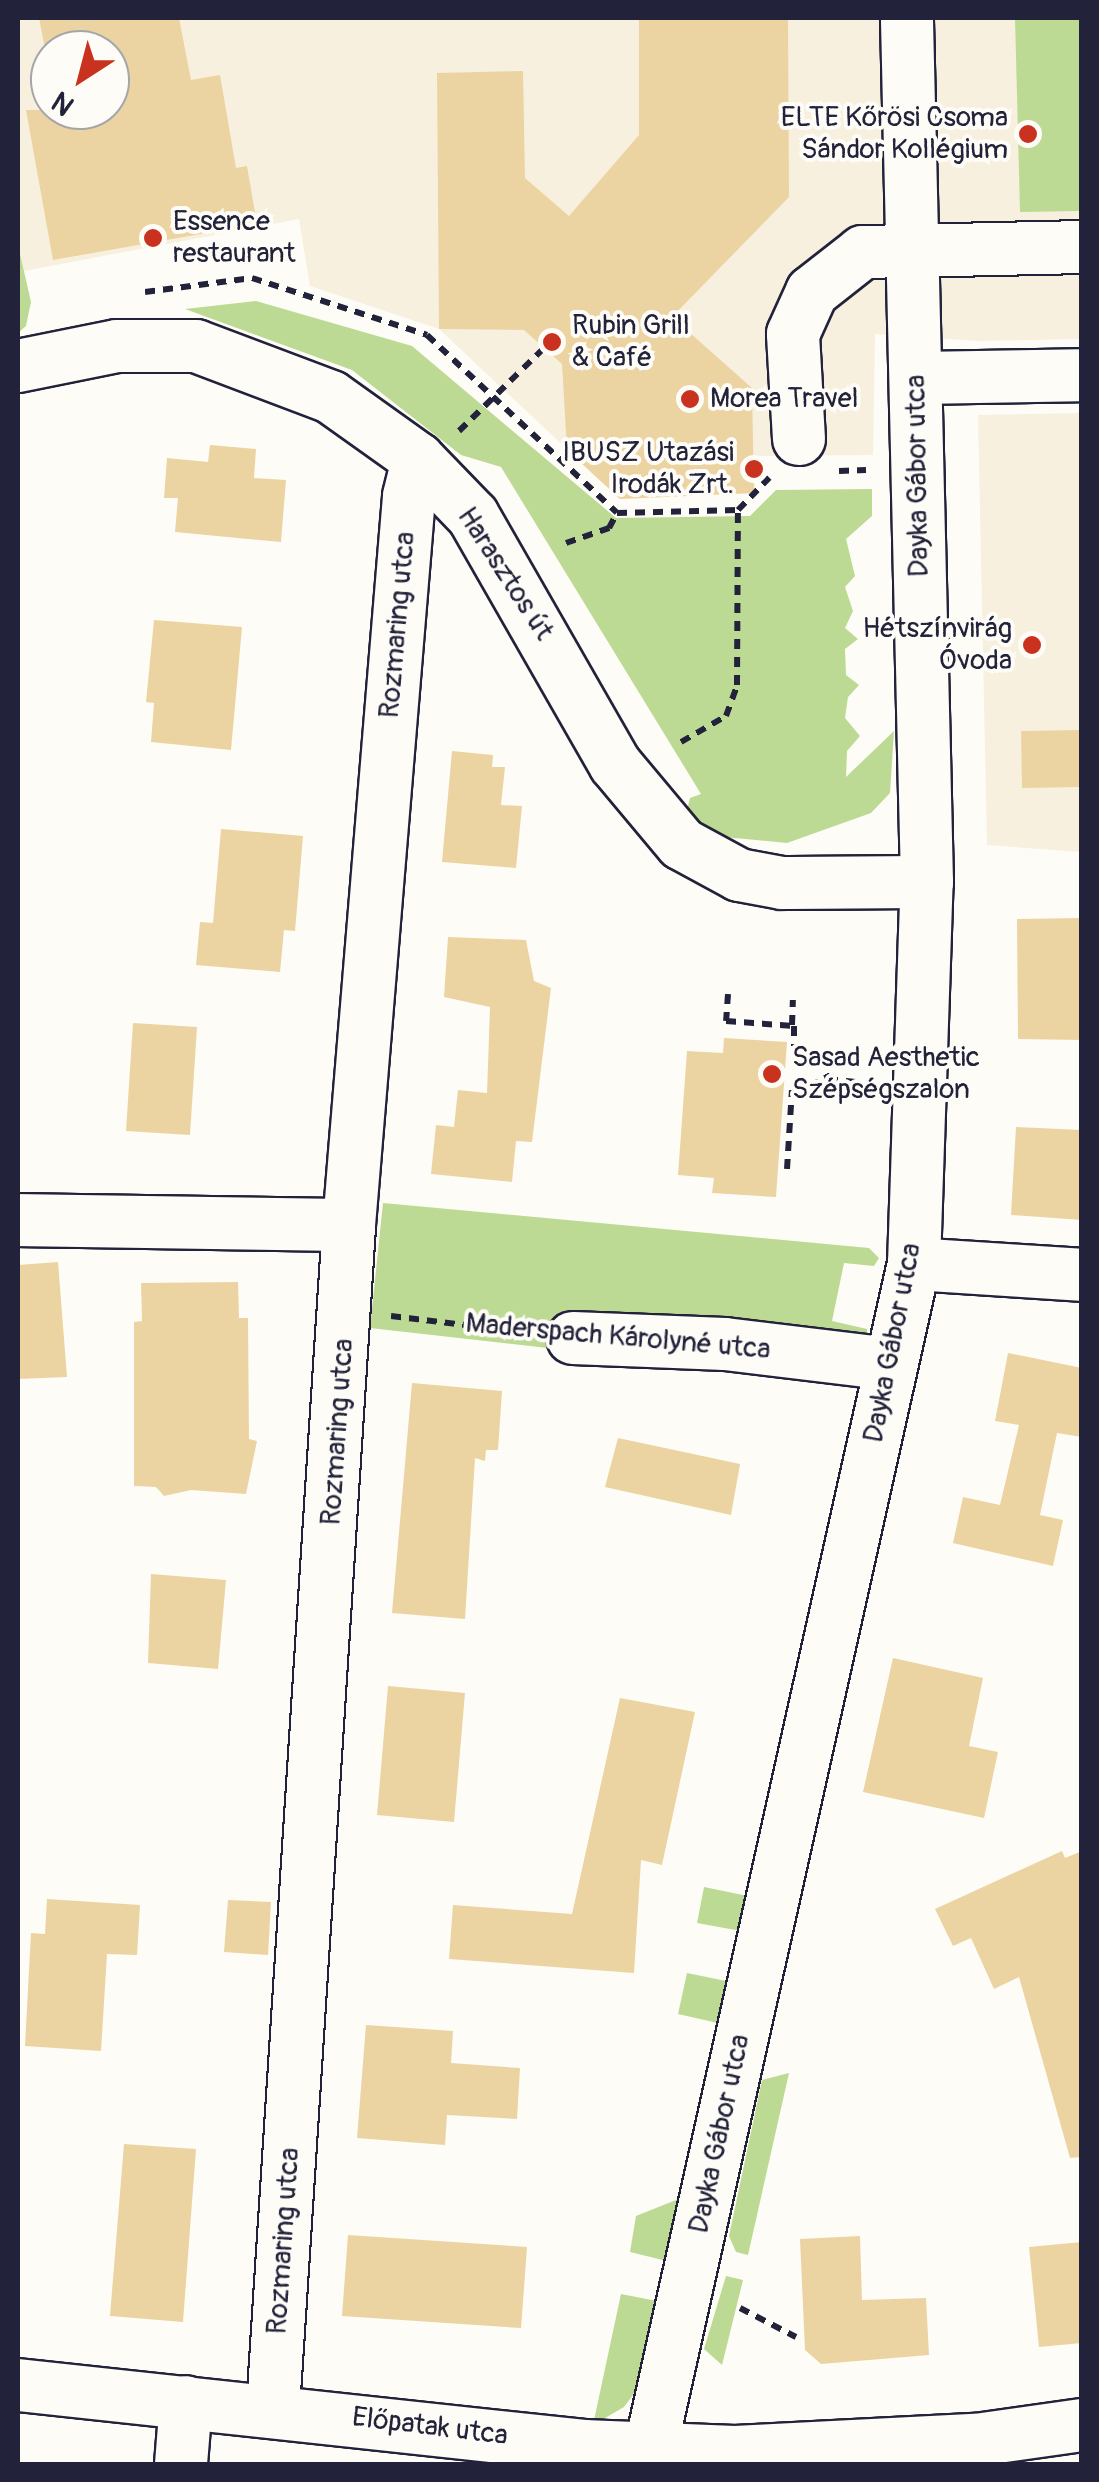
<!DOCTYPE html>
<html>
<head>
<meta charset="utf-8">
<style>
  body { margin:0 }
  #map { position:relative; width:1099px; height:2482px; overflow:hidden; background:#fdfcf7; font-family:Pangolin,sans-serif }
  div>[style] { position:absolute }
  .built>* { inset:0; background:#f8f0de }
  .green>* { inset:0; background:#bcda93 }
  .building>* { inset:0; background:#ecd4a2 }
  .path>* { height:6px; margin-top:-3px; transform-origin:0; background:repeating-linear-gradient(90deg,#22223b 0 10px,transparent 0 18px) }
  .roads { filter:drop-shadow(2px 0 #22223b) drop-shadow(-2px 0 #22223b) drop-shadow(0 2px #22223b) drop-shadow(0 -2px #22223b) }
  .minor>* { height:52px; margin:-26px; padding:0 26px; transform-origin:26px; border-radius:26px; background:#fdfcf7 }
  .dots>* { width:28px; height:28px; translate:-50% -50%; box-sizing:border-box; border:5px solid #fdfcf7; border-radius:50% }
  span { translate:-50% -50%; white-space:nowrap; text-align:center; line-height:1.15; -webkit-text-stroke:8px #fdfcf7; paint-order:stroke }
  .poi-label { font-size:28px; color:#22223b }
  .right { translate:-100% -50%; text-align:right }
  .left { translate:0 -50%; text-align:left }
  .street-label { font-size:28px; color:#22223b }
  .frame { position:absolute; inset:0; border:20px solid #22223b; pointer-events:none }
  .north { position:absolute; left:30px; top:30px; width:100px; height:100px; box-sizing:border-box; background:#fdfcf7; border:2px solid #a5a5ac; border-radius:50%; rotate:216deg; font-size:28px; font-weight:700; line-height:40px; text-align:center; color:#22223b }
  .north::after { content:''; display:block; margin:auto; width:35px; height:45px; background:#c8321e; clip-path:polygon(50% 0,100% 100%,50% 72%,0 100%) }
</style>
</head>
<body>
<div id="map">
  <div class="built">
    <i style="clip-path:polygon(evenodd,18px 18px,1081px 18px,1081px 339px,977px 341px,875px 334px,873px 455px,755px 456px,755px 493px,620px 499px,439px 329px,310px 286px,299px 219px,24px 271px,18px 245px,18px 18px,50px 50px,110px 50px,110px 110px,50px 110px,50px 50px)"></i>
    <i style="clip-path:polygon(1081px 413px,1081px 852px,987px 845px,978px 415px)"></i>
  </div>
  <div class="green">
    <i style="clip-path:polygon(1015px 18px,1081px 18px,1081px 211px,1020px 212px)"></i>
    <i style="clip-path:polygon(18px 245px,31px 302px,26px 326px,18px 333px)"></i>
    <i style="clip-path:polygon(256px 301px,412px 346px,616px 518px,750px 516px,776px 490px,872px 489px,872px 516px,846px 539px,855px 576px,845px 587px,853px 611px,845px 628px,858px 639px,845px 649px,846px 675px,859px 685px,848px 697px,845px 718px,860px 736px,847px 751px,846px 777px,894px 731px,890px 793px,871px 813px,787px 843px,724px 837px,695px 824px,687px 810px,690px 798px,701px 794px,501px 467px,461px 455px,352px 370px,185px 309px)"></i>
    <i style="clip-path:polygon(383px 1203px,869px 1248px,879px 1258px,874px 1266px,844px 1263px,832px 1321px,867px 1329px,867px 1335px,583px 1352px,370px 1328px)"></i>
    <i style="clip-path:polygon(704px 1887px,748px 1896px,741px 1931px,697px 1923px)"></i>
    <i style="clip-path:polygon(687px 1973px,731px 1982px,722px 2024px,678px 2014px)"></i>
    <i style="clip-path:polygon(789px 2073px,748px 2255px,736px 2252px,729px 2236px,762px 2080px)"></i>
    <i style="clip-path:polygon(686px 2196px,671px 2262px,630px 2252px,636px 2216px)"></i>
    <i style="clip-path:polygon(726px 2276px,743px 2280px,722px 2365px,704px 2349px)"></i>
    <i style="clip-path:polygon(621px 2294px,662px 2302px,645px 2379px,624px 2407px,593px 2425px)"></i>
  </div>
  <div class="building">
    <i style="clip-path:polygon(39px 18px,179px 18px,191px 80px,220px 75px,236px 168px,247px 166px,257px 224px,53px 260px,26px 110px,110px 110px,110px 50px,50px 50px,50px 74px)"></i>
    <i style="clip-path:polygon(639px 18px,788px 18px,789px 197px,672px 317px,752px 388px,754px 493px,620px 499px,567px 450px,562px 364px,524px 330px,439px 329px,437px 73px,523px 71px,525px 178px,569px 216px,639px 135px)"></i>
    <i style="clip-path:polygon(210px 445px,256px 449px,254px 478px,286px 480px,281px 542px,175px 532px,178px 498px,164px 498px,167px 458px,208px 462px)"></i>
    <i style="clip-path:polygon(154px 620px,242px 627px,231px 750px,151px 742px,154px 703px,146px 702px)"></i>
    <i style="clip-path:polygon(1082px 730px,1082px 787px,1022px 788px,1021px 731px)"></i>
    <i style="clip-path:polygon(452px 751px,493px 755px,492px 767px,505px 767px,501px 805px,522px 806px,516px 868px,442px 862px)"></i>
    <i style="clip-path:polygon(221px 829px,303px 836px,295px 931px,284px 930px,280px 972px,196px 965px,200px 922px,213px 923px)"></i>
    <i style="clip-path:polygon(1082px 918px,1082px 1040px,1018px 1039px,1017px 919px)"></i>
    <i style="clip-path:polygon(448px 937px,526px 940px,534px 981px,551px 988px,532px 1142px,516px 1141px,512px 1182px,431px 1174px,436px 1125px,454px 1127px,458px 1090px,487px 1093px,490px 1007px,444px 997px)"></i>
    <i style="clip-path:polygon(133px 1023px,197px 1027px,190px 1135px,126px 1131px)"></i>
    <i style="clip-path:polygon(724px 1038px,787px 1042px,776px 1197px,712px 1193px,714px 1178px,678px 1175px,687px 1051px,723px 1053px)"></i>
    <i style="clip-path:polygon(1016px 1127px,1082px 1130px,1082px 1220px,1011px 1215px)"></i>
    <i style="clip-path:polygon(58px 1262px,67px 1377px,18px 1379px,18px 1265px)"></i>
    <i style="clip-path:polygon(238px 1282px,239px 1318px,248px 1318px,249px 1439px,257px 1441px,246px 1494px,191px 1490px,164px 1496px,156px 1487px,134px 1486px,134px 1322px,142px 1321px,141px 1283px)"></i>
    <i style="clip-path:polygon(1008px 1353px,1082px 1368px,1082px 1437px,1057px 1433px,1040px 1515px,1063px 1520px,1053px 1566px,953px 1543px,963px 1497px,1000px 1505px,1019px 1425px,995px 1421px)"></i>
    <i style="clip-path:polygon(412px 1383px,502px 1391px,498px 1450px,486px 1450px,485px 1461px,475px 1458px,465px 1619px,392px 1613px)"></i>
    <i style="clip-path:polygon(618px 1438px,740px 1464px,731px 1515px,605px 1487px)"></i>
    <i style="clip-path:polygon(151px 1574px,226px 1580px,218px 1669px,148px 1663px)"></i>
    <i style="clip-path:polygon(893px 1658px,983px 1678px,969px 1746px,998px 1752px,984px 1818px,863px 1792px)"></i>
    <i style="clip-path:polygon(388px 1686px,465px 1693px,454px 1822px,377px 1815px)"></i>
    <i style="clip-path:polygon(620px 1698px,695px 1712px,662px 1865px,641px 1860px,634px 1973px,449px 1959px,453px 1905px,572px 1914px)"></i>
    <i style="clip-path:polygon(1062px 1851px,1065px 1858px,1082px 1851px,1082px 2157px,1070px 2158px,1019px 1977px,994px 1989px,971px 1938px,953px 1946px,935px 1909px)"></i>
    <i style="clip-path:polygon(47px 1899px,140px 1905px,137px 1955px,107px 1954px,101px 2051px,25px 2046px,31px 1933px,45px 1934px)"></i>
    <i style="clip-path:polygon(228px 1900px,271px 1902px,268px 1955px,224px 1952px)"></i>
    <i style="clip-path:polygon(366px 2025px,453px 2031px,451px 2063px,520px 2068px,517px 2119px,447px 2115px,445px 2145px,357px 2138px)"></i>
    <i style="clip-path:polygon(124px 2144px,196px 2149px,183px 2322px,110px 2316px)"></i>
    <i style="clip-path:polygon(348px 2235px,527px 2247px,521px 2328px,342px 2316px)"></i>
    <i style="clip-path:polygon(860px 2236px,862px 2300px,926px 2298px,929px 2355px,821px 2364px,805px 2350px,800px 2239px)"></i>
    <i style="clip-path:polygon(1082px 2242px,1082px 2343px,1039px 2347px,1029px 2247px)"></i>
  </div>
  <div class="path">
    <i style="left:145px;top:292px;width:108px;rotate:-7.5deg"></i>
    <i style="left:252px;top:278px;width:184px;rotate:18deg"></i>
    <i style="left:427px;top:335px;width:260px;rotate:43.1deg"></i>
    <i style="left:617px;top:513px;width:121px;rotate:-1.4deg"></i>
    <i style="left:459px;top:431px;width:119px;rotate:-44.3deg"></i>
    <i style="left:839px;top:471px;width:27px;rotate:-2deg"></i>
    <i style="left:566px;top:543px;width:46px;rotate:-19.2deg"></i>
    <i style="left:609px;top:528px;width:17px;rotate:-62deg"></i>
    <i style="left:681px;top:742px;width:52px;rotate:-30deg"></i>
    <i style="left:726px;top:716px;width:33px;rotate:-70deg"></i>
    <i style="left:737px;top:685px;width:175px;rotate:-89.7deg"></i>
    <i style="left:738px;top:510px;width:45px;rotate:-45.9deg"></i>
    <i style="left:728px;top:994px;width:27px;rotate:94deg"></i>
    <i style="left:726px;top:1021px;width:68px;rotate:4.2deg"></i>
    <i style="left:794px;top:1026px;width:28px;rotate:90deg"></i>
    <i style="left:794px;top:1054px;width:26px;rotate:7deg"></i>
    <i style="left:820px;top:1057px;width:23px;rotate:70deg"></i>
    <i style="left:792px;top:1025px;width:25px;rotate:-88deg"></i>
    <i style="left:787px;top:1169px;width:79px;rotate:-86.4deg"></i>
    <i style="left:792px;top:1090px;width:38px;rotate:-17deg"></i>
    <i style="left:828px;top:1079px;width:30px;rotate:6deg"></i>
    <i style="left:391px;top:1316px;width:133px;rotate:6.9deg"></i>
    <i style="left:740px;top:2308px;width:63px;rotate:27.4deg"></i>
  </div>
  <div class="roads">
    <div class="minor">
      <i style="left:18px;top:366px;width:101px;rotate:-11.4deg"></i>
      <i style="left:117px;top:346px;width:79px"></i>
      <i style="left:196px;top:346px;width:144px;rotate:20.7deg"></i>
      <i style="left:331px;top:397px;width:107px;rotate:35.5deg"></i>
      <i style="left:418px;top:459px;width:79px;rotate:46deg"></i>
      <i style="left:473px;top:516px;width:286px;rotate:60.2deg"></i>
      <i style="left:615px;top:764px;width:104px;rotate:50.1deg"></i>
      <i style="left:682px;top:844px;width:65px;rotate:28.5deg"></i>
      <i style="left:739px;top:875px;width:44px;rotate:10.5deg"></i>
      <i style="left:782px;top:883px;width:145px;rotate:-0.4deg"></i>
      <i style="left:916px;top:378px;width:166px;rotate:-1deg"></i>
      <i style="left:799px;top:439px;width:105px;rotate:-93.3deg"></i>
      <i style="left:793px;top:334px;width:46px;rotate:-65.7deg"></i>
      <i style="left:812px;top:292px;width:65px;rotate:-38.1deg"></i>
      <i style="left:863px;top:252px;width:219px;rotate:-1.3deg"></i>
      <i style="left:18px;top:1220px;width:331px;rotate:0.9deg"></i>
      <i style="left:914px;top:1264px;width:168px;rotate:3.7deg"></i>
      <i style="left:573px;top:1338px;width:152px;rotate:2.3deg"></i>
      <i style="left:725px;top:1344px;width:167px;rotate:6.9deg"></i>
      <i style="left:18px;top:2385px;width:569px;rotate:6.15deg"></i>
      <i style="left:584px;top:2446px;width:151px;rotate:2.3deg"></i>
      <i style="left:735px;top:2452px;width:241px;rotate:-2.9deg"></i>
      <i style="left:976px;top:2440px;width:107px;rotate:-8.1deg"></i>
      <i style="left:273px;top:2408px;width:1185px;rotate:-86.32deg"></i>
      <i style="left:349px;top:1225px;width:731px;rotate:-85.29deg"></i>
      <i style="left:409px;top:496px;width:38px;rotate:-76deg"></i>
      <i style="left:181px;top:2464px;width:62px;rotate:-85.4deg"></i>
      <i style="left:647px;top:2464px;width:1229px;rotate:-77.46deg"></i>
      <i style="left:914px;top:1264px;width:382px;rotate:-88.1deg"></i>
      <i style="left:927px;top:882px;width:864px;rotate:-91.33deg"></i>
    </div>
  </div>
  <div class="dots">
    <i style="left:1028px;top:134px;background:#c8321e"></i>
    <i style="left:153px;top:238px;background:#c8321e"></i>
    <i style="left:552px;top:342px;background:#c8321e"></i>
    <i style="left:690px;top:399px;background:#c8321e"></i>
    <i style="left:754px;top:469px;background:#c8321e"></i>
    <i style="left:1032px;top:645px;background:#c8321e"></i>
    <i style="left:772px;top:1074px;background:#c8321e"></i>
  </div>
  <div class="poi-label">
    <span class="right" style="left:1008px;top:134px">ELTE Kőrösi Csoma<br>Sándor Kollégium</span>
    <span class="left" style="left:173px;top:238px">Essence<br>restaurant</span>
    <span class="left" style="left:572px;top:342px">Rubin Grill<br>&amp; Café</span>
    <span class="left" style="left:710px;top:399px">Morea Travel</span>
    <span class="right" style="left:734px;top:469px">IBUSZ Utazási<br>Irodák Zrt.</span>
    <span class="right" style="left:1012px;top:645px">Hétszínvirág<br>Óvoda</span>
    <span class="left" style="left:792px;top:1074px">Sasad Aesthetic<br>Szépségszalon</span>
  </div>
  <div class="street-label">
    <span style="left:918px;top:476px;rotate:-91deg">Dayka Gábor utca</span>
    <span style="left:505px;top:574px;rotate:57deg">Harasztos út</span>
    <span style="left:398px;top:625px;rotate:-85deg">Rozmaring utca</span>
    <span style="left:618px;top:1337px;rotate:5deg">Maderspach Károlyné utca</span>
    <span style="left:893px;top:1343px;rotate:-79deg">Dayka Gábor utca</span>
    <span style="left:338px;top:1432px;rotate:-86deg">Rozmaring utca</span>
    <span style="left:720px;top:2134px;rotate:-78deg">Dayka Gábor utca</span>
    <span style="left:284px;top:2241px;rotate:-86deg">Rozmaring utca</span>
    <span style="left:430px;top:2427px;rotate:7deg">Előpatak utca</span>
  </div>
  <div class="frame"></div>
  <div class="north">N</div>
</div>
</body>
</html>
